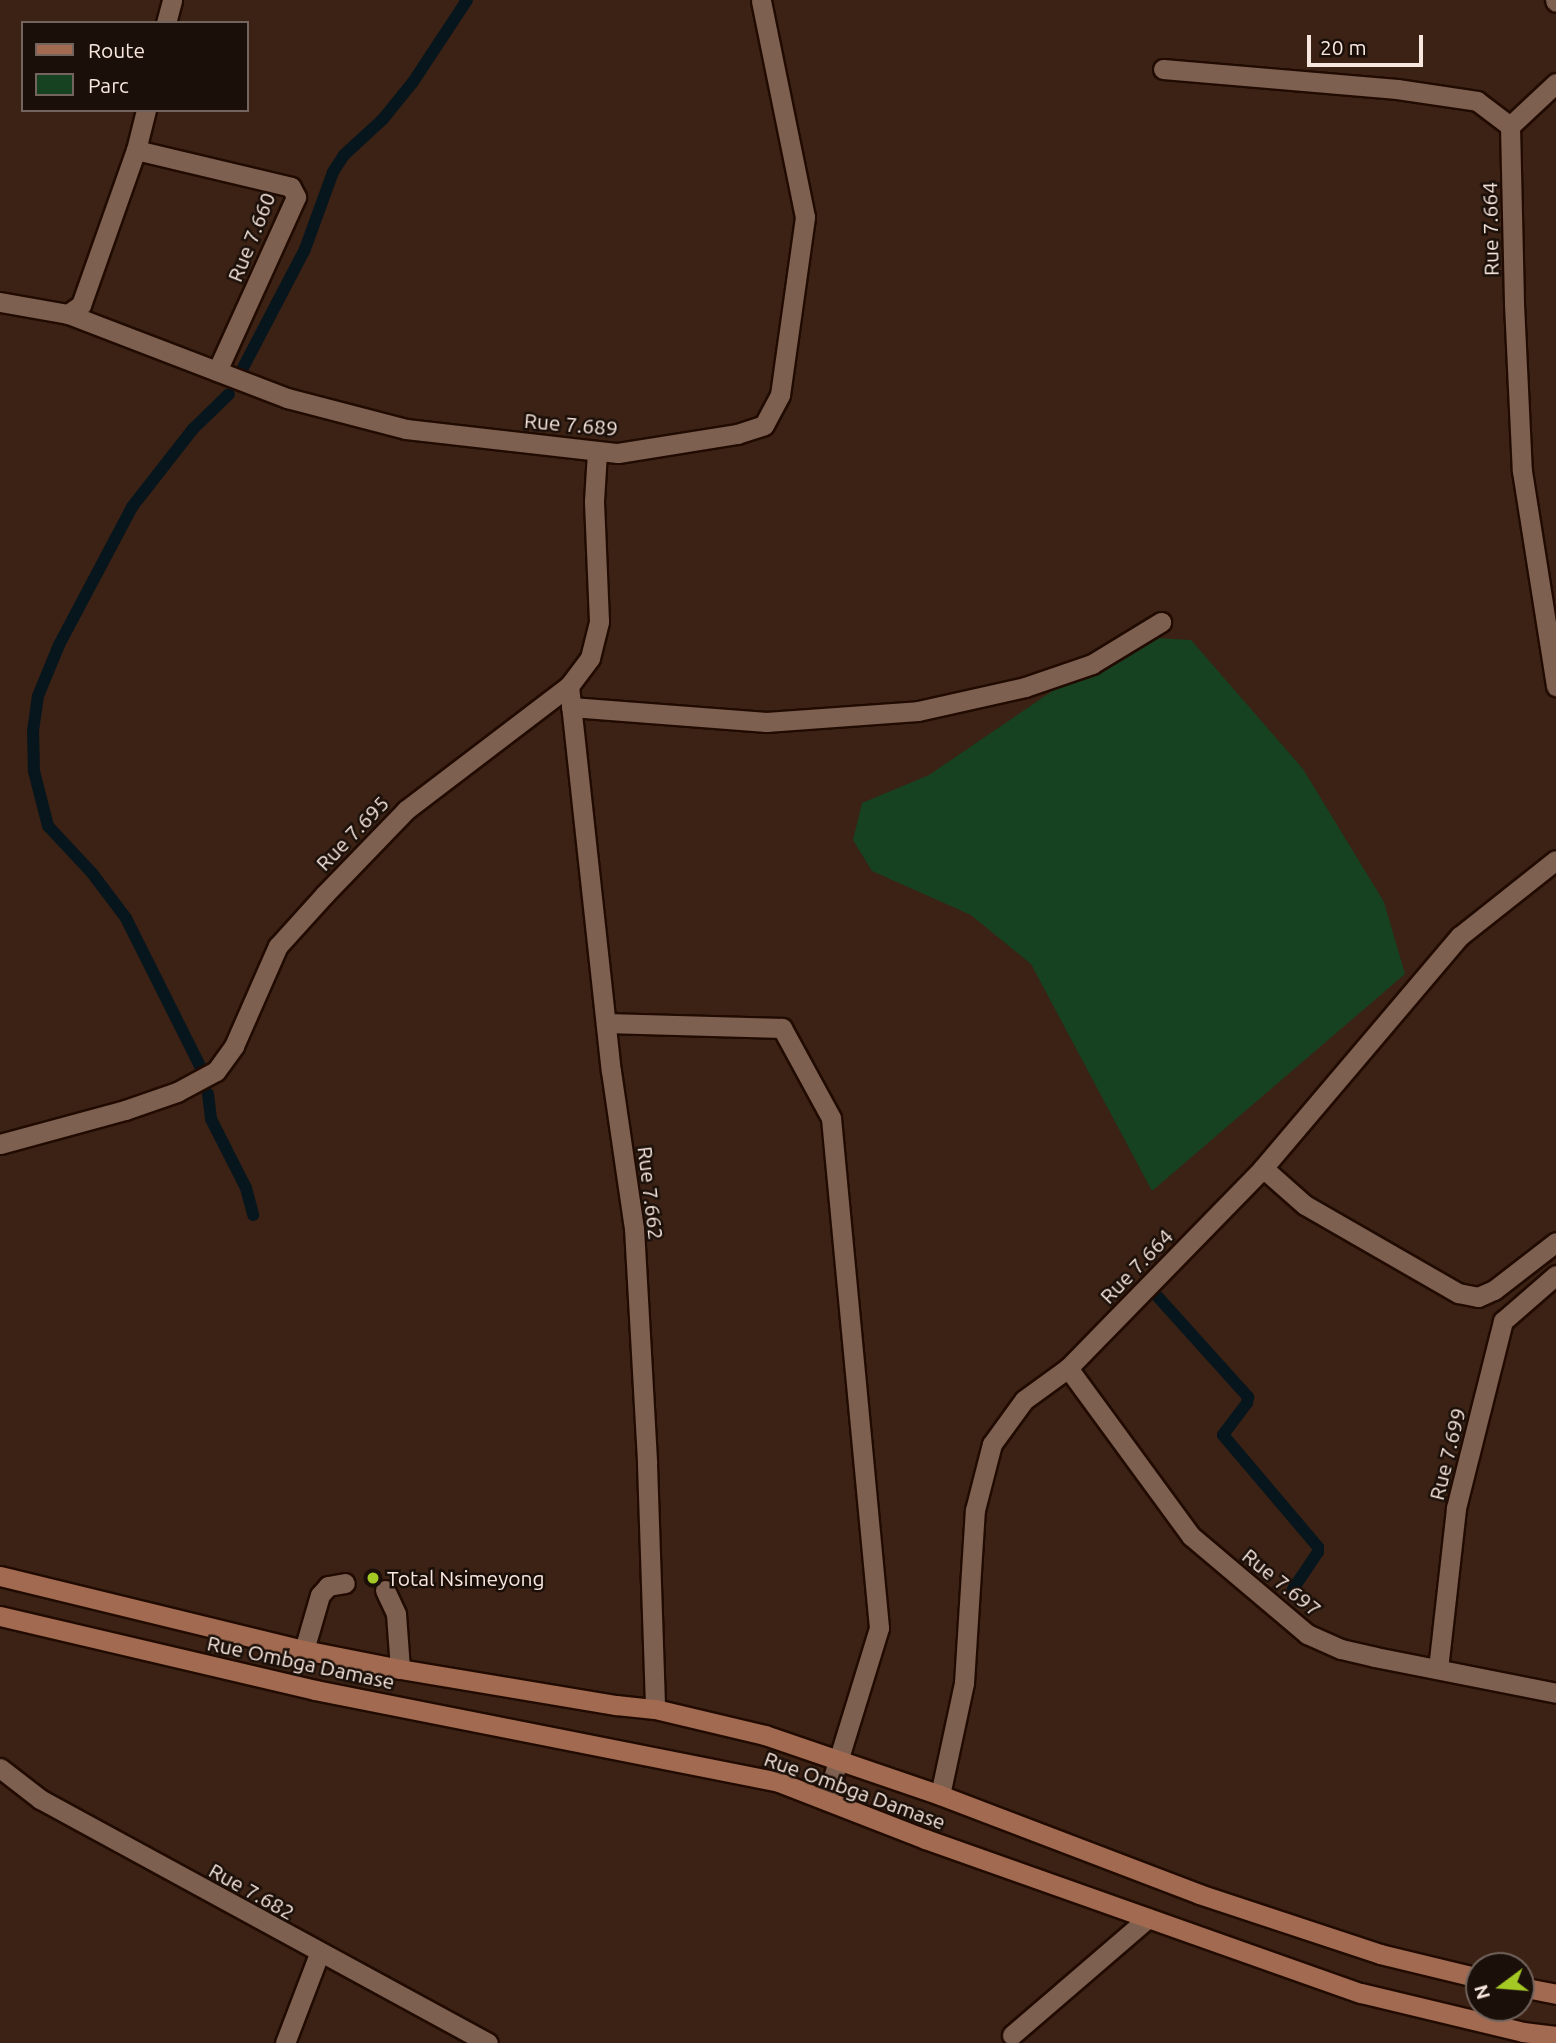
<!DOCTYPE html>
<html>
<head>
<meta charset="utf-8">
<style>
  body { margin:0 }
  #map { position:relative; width:1556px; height:2043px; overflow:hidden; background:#3b2214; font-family:Ubuntu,sans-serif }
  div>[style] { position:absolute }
  .green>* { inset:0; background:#164222 }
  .stream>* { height:12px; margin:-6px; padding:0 6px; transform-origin:6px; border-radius:6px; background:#07151d }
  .roads { filter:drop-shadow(2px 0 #210b01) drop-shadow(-2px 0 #210b01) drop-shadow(0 2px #210b01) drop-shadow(0 -2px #210b01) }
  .service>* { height:19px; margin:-9.5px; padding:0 9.5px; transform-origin:9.5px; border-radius:9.5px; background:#7e6051 }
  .minor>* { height:19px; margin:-9.5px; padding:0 9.5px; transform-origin:9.5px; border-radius:9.5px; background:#7e6051 }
  .secondary>* { height:19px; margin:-9.5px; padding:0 9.5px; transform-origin:9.5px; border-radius:9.5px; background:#a26a50 }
  .dots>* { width:19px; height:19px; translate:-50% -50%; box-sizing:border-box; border:4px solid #1a0f09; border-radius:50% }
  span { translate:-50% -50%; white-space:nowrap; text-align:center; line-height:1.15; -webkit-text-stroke:5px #1a0f09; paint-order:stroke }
  .street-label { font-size:21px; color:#f8e7de }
  .poi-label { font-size:21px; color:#f8e7de }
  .left { translate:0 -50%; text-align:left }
  .legend { position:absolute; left:21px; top:21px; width:228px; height:91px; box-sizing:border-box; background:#1a0f09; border:2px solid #73655e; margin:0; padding:9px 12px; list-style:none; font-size:21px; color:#f8e7de }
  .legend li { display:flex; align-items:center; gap:14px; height:35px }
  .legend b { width:35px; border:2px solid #73655e }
  .north { position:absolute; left:1465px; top:1952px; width:70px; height:70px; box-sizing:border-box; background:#1a0f09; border:2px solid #73655e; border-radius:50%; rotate:254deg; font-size:19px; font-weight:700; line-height:28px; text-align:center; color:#f8e7de }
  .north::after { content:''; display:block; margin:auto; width:24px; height:32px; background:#a4c824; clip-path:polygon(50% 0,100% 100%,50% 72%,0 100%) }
  .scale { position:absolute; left:1307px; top:35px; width:116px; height:32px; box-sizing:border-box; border:4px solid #f8e7de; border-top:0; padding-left:9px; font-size:21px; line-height:24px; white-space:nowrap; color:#f8e7de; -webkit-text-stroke:5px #1a0f09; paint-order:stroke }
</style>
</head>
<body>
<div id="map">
  <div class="green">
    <i style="clip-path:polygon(1156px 638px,1191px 640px,1303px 769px,1384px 902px,1405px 974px,1152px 1191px,1031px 964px,971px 915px,872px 871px,853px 840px,862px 803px,929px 775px,1092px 664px)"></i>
  </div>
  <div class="stream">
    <i style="left:234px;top:385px;width:153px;rotate:-62.4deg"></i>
    <i style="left:305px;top:249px;width:82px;rotate:-70deg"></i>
    <i style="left:333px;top:172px;width:20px;rotate:-57deg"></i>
    <i style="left:344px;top:155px;width:53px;rotate:-42.7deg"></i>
    <i style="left:383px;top:119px;width:48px;rotate:-51deg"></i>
    <i style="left:413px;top:82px;width:98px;rotate:-56.6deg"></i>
    <i style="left:200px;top:1066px;width:165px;rotate:-116.6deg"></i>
    <i style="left:126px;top:918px;width:56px;rotate:-127.1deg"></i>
    <i style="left:92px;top:873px;width:64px;rotate:-133.1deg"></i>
    <i style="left:48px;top:826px;width:57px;rotate:-104.3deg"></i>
    <i style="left:34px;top:771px;width:40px;rotate:-91.4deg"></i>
    <i style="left:33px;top:731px;width:35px;rotate:-82deg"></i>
    <i style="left:38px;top:696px;width:55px;rotate:-67.6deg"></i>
    <i style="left:59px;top:645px;width:156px;rotate:-62.1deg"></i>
    <i style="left:132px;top:507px;width:99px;rotate:-52deg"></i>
    <i style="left:193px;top:429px;width:50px;rotate:-44.2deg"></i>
    <i style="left:208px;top:1094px;width:25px;rotate:83deg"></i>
    <i style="left:211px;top:1119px;width:77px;rotate:63.1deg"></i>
    <i style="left:246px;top:1188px;width:28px;rotate:75deg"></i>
    <i style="left:1158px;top:1297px;width:135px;rotate:48deg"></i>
    <i style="left:1248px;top:1397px;width:6px;rotate:99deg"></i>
    <i style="left:1247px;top:1403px;width:40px;rotate:127deg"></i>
    <i style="left:1223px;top:1435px;width:147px;rotate:49.7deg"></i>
    <i style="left:1318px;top:1547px;width:5px;rotate:90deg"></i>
    <i style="left:1318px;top:1552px;width:45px;rotate:124deg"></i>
  </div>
  <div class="roads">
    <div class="service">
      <i style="left:385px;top:1590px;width:26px;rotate:65deg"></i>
      <i style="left:396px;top:1614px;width:55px;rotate:85.8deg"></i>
      <i style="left:304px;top:1650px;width:57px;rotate:-73.8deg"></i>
      <i style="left:320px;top:1595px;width:12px;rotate:-48deg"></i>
      <i style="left:328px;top:1586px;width:17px;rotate:-10deg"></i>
      <i style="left:1012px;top:2035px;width:179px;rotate:-40.7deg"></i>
    </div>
    <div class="minor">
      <i style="left:1555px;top:0;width:2px;rotate:63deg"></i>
      <i style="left:166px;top:23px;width:24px;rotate:-75deg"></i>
      <i style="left:1163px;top:69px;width:235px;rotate:4.9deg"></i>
      <i style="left:1397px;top:89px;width:81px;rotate:8.5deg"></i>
      <i style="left:1477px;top:101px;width:41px;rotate:37.1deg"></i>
      <i style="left:1510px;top:126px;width:178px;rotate:88.7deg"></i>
      <i style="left:1514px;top:304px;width:167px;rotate:87.3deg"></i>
      <i style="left:1522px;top:471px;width:218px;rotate:81deg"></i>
      <i style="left:146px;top:110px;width:41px;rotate:104deg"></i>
      <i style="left:136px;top:150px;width:159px;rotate:13.4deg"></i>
      <i style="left:291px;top:187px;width:11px;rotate:63deg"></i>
      <i style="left:296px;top:197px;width:191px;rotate:114.4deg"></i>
      <i style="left:1510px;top:126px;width:63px;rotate:-43.1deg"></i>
      <i style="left:0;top:302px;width:69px;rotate:10deg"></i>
      <i style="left:68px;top:314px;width:235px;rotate:21deg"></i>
      <i style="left:287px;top:398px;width:123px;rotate:14.6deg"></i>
      <i style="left:406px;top:429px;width:213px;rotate:6.5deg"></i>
      <i style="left:618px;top:453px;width:121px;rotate:-9.1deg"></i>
      <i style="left:737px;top:434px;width:28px;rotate:-18deg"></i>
      <i style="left:764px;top:425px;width:34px;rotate:-62deg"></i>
      <i style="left:780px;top:395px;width:180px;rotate:-82deg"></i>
      <i style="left:805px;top:217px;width:221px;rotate:-101.5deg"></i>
      <i style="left:68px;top:314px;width:16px;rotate:-35deg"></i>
      <i style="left:81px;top:305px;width:164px;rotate:-70.5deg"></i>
      <i style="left:569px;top:686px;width:387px;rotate:83.8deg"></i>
      <i style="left:611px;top:1071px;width:159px;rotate:81.7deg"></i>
      <i style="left:634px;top:1228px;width:236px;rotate:86.8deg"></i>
      <i style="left:647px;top:1464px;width:245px;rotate:88.1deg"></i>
      <i style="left:571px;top:707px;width:196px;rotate:4.4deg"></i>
      <i style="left:766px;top:722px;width:152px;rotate:-4.1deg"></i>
      <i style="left:918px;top:711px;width:110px;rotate:-12.6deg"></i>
      <i style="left:1025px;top:687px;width:71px;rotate:-18.9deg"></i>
      <i style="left:1092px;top:664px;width:81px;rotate:-31.3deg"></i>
      <i style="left:606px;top:1023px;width:176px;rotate:1.6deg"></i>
      <i style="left:782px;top:1028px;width:102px;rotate:61.4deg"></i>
      <i style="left:831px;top:1118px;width:512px;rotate:84.62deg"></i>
      <i style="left:879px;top:1628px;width:180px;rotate:107.1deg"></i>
      <i style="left:0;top:1144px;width:130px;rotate:-15.2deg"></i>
      <i style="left:125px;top:1110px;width:55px;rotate:-19.1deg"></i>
      <i style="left:177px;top:1092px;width:44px;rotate:-28.3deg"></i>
      <i style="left:216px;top:1071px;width:31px;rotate:-54deg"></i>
      <i style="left:234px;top:1046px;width:109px;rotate:-66.3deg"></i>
      <i style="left:278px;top:946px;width:70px;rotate:-47.9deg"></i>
      <i style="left:325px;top:894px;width:117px;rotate:-46deg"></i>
      <i style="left:406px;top:810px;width:205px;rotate:-37.3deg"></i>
      <i style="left:569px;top:686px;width:35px;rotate:-53deg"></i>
      <i style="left:590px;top:658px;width:38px;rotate:-76deg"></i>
      <i style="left:599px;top:621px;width:120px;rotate:-92.4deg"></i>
      <i style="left:594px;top:501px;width:49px;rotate:-86.5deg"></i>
      <i style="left:1263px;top:1168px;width:56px;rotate:41.4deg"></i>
      <i style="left:1305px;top:1205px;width:177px;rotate:29.9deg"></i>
      <i style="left:1458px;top:1293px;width:20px;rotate:11deg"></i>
      <i style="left:1478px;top:1297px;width:17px;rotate:-24deg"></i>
      <i style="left:1494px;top:1290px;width:78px;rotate:-37.7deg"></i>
      <i style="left:1068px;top:1368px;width:208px;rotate:53.8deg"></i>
      <i style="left:1191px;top:1536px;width:152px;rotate:40.2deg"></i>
      <i style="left:1307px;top:1634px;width:37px;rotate:24deg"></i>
      <i style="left:1341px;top:1649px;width:35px;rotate:13deg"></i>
      <i style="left:1375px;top:1657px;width:185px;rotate:11.2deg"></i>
      <i style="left:1438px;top:1669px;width:162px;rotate:-83.6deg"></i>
      <i style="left:1456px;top:1508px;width:193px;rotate:-75.9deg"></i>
      <i style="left:1503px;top:1321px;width:70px;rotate:-41deg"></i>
      <i style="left:0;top:1768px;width:51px;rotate:37.8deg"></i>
      <i style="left:40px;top:1799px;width:510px;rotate:28.57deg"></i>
      <i style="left:940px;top:1795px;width:115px;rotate:-77.9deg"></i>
      <i style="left:964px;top:1683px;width:173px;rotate:-86.4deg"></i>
      <i style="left:975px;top:1510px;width:68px;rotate:-75.6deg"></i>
      <i style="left:992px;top:1444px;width:54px;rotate:-54deg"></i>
      <i style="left:1024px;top:1400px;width:54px;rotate:-36deg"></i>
      <i style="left:1068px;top:1368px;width:279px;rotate:-45.7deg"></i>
      <i style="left:1263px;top:1168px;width:304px;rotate:-49.7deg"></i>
      <i style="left:1460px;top:936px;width:122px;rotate:-38.4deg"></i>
      <i style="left:285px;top:2043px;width:95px;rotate:-69.1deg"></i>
    </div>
    <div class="secondary">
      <i style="left:0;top:1576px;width:313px;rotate:13.7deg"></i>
      <i style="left:304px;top:1650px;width:98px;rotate:11.2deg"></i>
      <i style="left:400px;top:1669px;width:219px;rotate:9.5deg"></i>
      <i style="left:616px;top:1705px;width:39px;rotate:6deg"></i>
      <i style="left:655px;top:1709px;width:113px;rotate:13.3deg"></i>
      <i style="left:765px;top:1735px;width:185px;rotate:18.9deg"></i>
      <i style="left:940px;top:1795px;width:277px;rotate:20.9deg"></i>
      <i style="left:1199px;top:1894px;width:191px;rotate:18.3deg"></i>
      <i style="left:1380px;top:1954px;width:102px;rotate:13.6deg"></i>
      <i style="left:0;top:1616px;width:324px;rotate:13.2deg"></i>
      <i style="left:315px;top:1690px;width:473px;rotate:11.2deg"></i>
      <i style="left:779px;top:1782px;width:157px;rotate:21.3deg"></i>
      <i style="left:925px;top:1839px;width:462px;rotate:19.5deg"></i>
      <i style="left:1361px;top:1993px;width:167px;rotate:13.5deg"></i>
      <i style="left:1523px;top:2032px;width:33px;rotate:7deg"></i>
      <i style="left:1521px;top:1987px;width:36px;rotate:11deg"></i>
    </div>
  </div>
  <div class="dots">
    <i style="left:373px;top:1578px;background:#a4c824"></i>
  </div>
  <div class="street-label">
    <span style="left:1490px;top:229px;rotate:-91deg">Rue 7.664</span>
    <span style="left:251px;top:237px;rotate:-68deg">Rue 7.660</span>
    <span style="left:571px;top:424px;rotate:5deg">Rue 7.689</span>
    <span style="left:352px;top:833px;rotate:-46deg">Rue 7.695</span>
    <span style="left:651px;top:1193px;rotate:83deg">Rue 7.662</span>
    <span style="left:1136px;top:1266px;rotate:-46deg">Rue 7.664</span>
    <span style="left:1447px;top:1454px;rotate:-76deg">Rue 7.699</span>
    <span style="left:1282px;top:1582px;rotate:39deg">Rue 7.697</span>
    <span style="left:301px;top:1662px;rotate:12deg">Rue Ombga Damase</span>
    <span style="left:855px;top:1790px;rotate:20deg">Rue Ombga Damase</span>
    <span style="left:252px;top:1891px;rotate:29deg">Rue 7.682</span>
  </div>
  <div class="poi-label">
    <span class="left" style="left:387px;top:1578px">Total Nsimeyong</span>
  </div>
  <ul class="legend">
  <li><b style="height:9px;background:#a26a50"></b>Route</li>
  <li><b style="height:19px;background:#164222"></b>Parc</li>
  </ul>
  <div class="north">N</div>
  <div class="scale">20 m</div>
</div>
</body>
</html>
